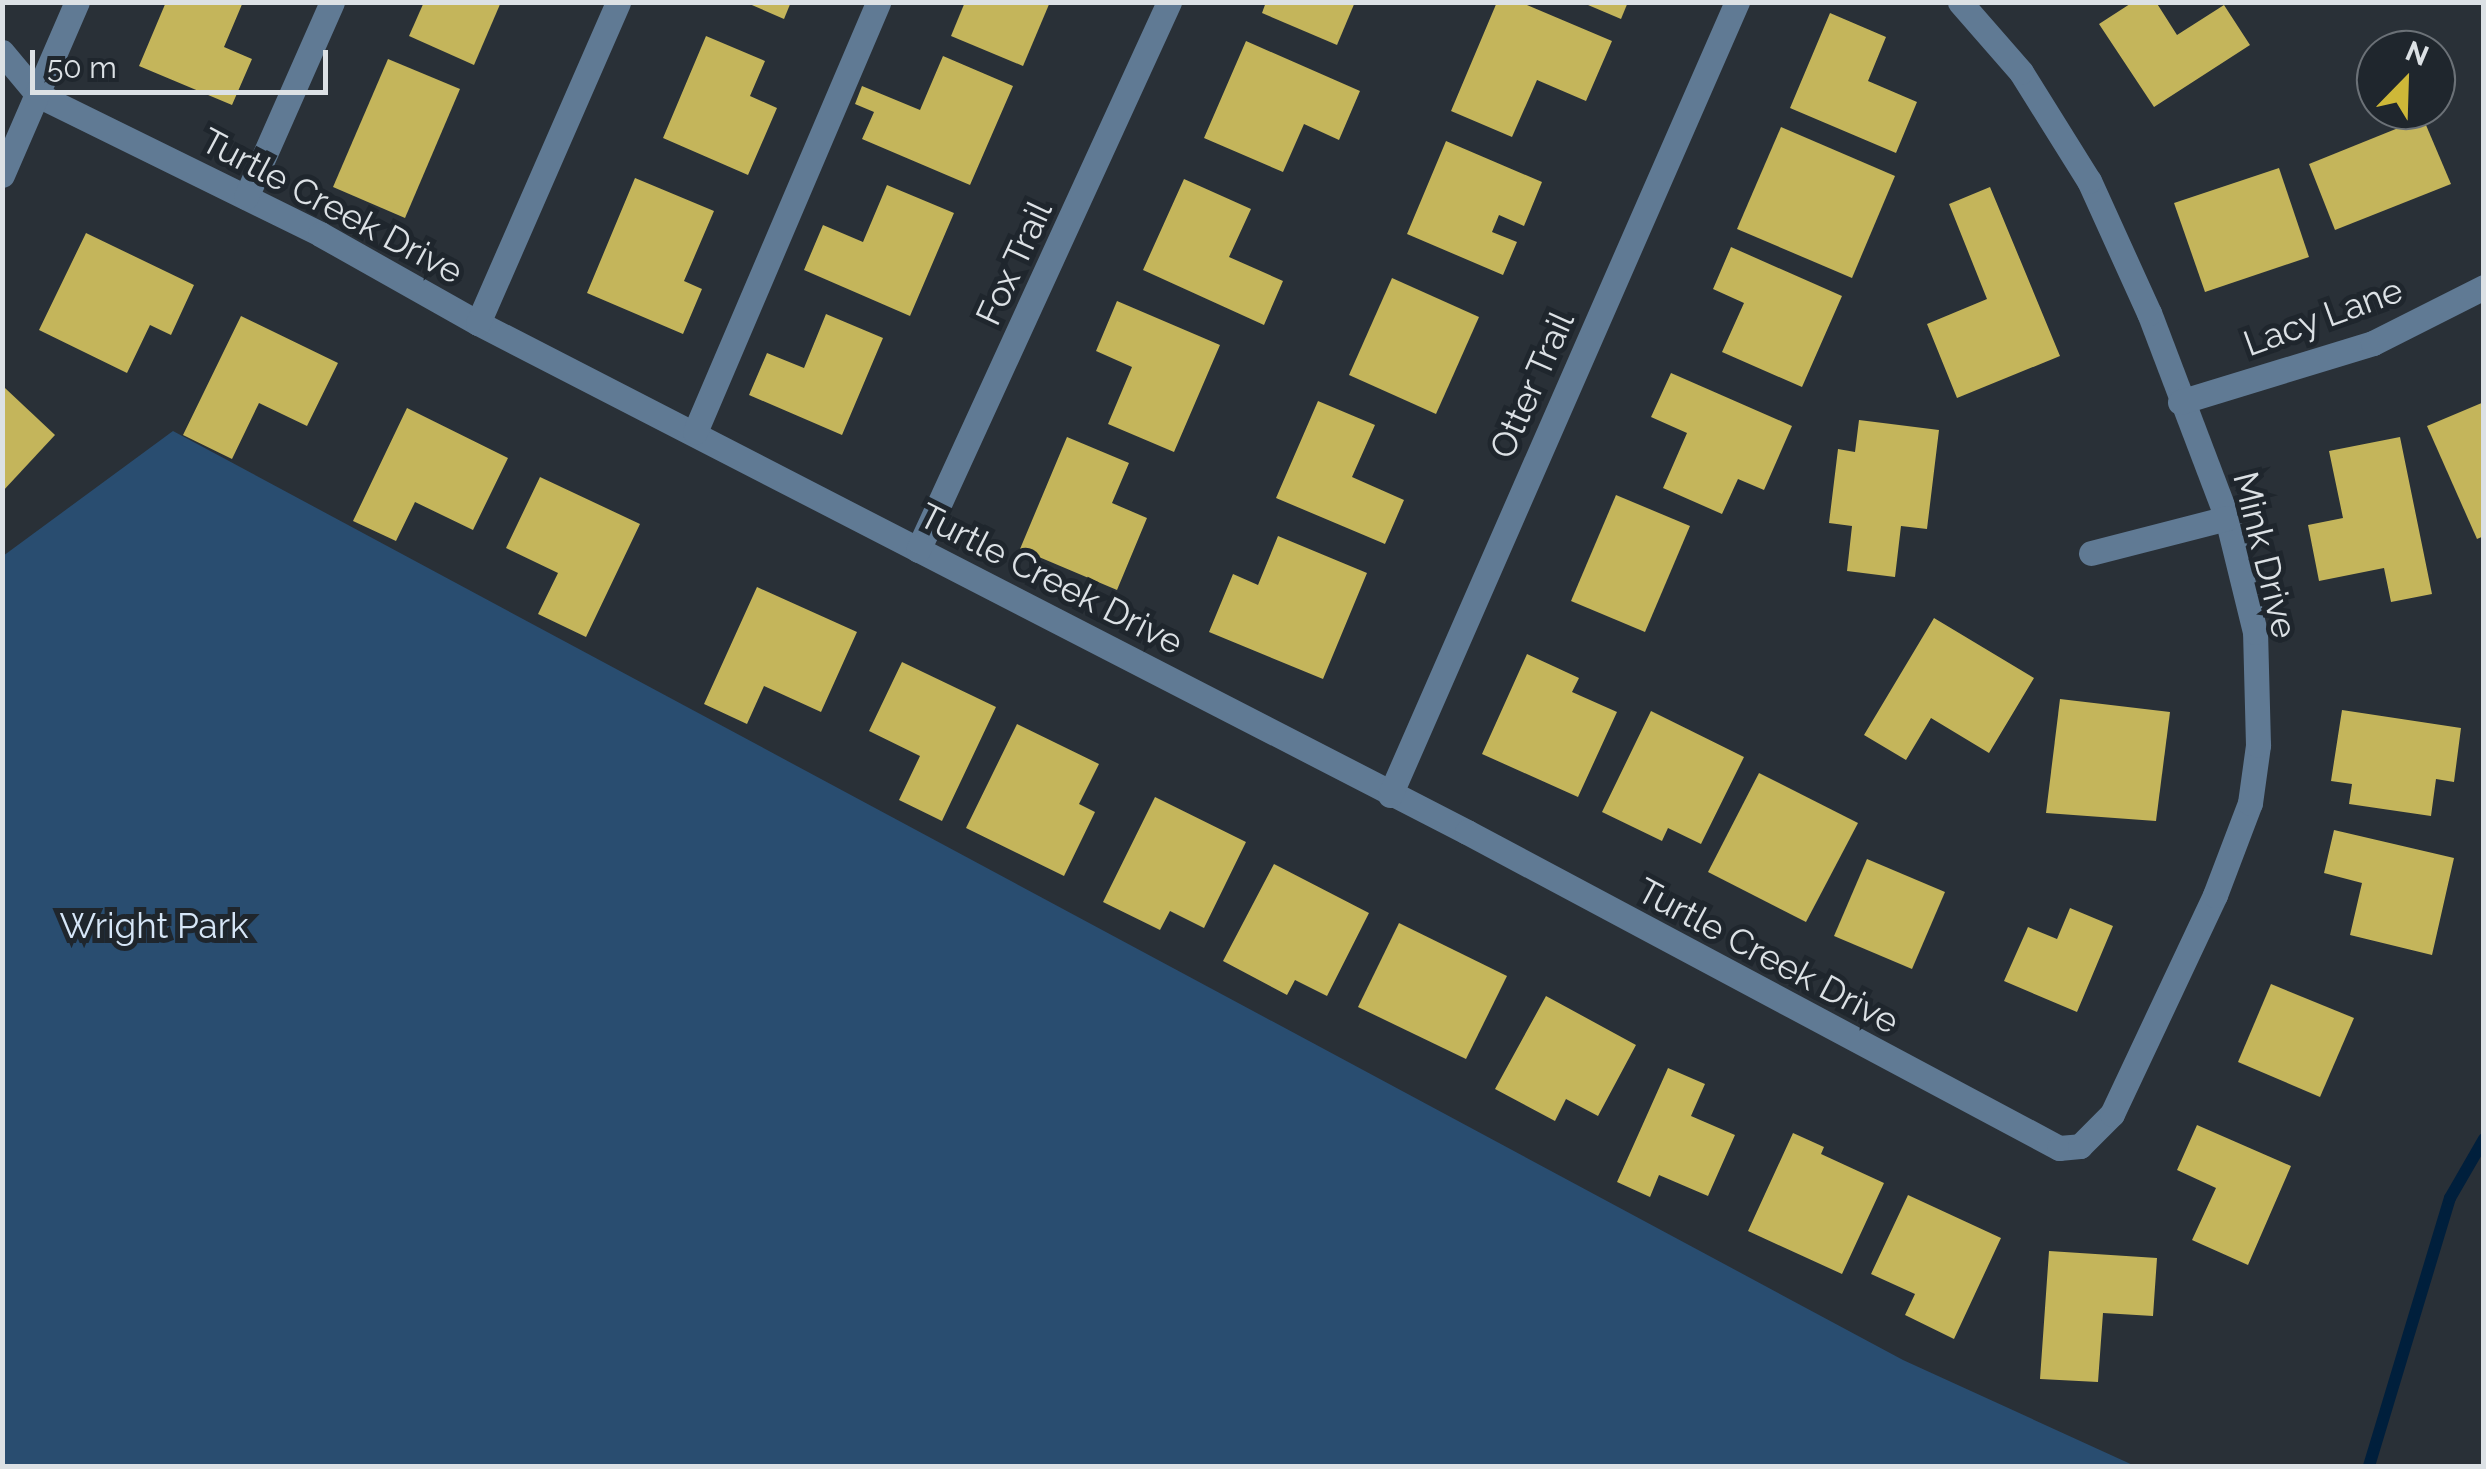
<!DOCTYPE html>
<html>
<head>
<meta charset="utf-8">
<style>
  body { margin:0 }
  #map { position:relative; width:2486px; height:1469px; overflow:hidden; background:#293037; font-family:Raleway,sans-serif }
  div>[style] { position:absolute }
  .green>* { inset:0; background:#294d70 }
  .stream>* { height:12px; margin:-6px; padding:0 6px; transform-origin:6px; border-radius:6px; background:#001f3c }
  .building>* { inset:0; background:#c4b55b }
  .minor>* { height:25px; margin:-12.5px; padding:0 12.5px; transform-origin:12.5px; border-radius:12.5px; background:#607a94 }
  span { translate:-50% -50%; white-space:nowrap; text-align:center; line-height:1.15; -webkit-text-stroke:10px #1f262d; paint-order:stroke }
  .street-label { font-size:35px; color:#dce1e5 }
  .park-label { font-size:35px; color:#d6e6f7 }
  .frame { position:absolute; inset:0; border:5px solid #dce1e5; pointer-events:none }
  .north { position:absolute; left:2356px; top:30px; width:100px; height:100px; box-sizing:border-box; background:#1f262d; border:2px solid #6b7177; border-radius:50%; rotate:23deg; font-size:28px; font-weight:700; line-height:40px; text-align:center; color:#dce1e5 }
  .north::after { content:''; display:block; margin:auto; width:35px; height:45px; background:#ceb838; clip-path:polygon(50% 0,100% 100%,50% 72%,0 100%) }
  .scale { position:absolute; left:30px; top:50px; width:298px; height:45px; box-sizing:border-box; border:5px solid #dce1e5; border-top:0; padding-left:12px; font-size:30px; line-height:35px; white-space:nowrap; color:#dce1e5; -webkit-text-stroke:8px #1f262d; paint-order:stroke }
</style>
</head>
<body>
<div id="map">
  <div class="green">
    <i style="clip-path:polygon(173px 431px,1903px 1360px,2135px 1466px,3px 1466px,3px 556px)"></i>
  </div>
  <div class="stream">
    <i style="left:2369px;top:1466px;width:280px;rotate:-73.2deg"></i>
    <i style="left:2450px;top:1198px;width:68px;rotate:-60deg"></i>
  </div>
  <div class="building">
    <i style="clip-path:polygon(166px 2px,243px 2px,224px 47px,252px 59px,232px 105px,139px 66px)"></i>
    <i style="clip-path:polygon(424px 2px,501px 2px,474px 65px,409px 36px)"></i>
    <i style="clip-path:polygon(745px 2px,791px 2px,784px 19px)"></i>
    <i style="clip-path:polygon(965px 2px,1050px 2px,1023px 66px,951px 36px)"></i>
    <i style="clip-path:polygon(1266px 2px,1355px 2px,1337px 45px,1262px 13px)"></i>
    <i style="clip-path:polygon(1497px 2px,1520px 2px,1612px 41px,1586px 101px,1537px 80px,1512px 137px,1451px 111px)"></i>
    <i style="clip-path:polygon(1581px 2px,1628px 2px,1621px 19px)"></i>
    <i style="clip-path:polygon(2133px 2px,2156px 2px,2177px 35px,2224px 5px,2250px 45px,2154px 107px,2099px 24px)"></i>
    <i style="clip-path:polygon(1830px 13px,1886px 37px,1868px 81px,1917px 102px,1896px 153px,1790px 108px)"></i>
    <i style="clip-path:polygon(706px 36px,765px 61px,750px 96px,777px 108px,748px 175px,663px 138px)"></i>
    <i style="clip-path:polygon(1246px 41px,1360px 91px,1339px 140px,1304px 124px,1283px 172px,1204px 138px)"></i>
    <i style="clip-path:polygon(943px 56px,1013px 86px,970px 185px,862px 139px,874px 112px,855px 104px,862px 86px,920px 110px)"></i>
    <i style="clip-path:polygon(388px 59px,460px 89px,405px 218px,333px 187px)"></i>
    <i style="clip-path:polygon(2423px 118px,2451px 184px,2335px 230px,2309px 164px)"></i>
    <i style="clip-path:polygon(1781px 127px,1895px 176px,1852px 278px,1737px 229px)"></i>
    <i style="clip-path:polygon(1446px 141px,1542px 182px,1524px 226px,1499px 215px,1492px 232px,1517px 242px,1503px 275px,1407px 234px)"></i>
    <i style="clip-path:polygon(2279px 168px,2309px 257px,2205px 292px,2174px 203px)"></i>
    <i style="clip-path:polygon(635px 178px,714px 211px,684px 281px,702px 289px,683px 334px,587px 293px)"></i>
    <i style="clip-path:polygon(1184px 179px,1251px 209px,1229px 257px,1283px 281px,1264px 325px,1143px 270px)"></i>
    <i style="clip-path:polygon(887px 185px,954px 213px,910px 316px,804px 270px,823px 225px,863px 242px)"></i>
    <i style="clip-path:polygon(1990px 187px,2060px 356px,1957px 398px,1927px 324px,1987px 299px,1949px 204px)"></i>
    <i style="clip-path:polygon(86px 233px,194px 285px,171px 335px,150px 325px,127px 373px,39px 330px)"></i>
    <i style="clip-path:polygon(1731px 247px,1842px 296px,1802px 387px,1722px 352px,1744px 303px,1713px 289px)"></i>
    <i style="clip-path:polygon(1392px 278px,1479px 317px,1436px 414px,1349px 375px)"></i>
    <i style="clip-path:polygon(1117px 301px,1220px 345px,1174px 452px,1108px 424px,1132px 367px,1096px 351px)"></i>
    <i style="clip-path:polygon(826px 314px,883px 338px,842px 435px,749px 395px,767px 353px,804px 368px)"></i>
    <i style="clip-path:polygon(241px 316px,338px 363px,307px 426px,259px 403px,232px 459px,183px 435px)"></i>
    <i style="clip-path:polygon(1671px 373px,1792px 426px,1764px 490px,1738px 479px,1722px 514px,1663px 488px,1687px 433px,1651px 417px)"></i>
    <i style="clip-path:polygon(5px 388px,55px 435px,2px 492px,2px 391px)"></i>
    <i style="clip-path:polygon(1318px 401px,1375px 425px,1352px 477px,1404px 500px,1385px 544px,1276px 498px)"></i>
    <i style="clip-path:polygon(2484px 402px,2484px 536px,2477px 539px,2427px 426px)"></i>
    <i style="clip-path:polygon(407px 408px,508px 458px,473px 530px,415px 502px,396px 541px,353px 521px)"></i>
    <i style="clip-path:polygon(1859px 420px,1939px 430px,1927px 529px,1901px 526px,1895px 577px,1847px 571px,1852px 526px,1829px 523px,1838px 449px,1855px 452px)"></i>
    <i style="clip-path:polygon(1067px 437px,1129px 463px,1112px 503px,1147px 518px,1117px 590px,1020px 549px)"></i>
    <i style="clip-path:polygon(2400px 437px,2432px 594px,2391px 602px,2384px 568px,2319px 581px,2308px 525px,2343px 518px,2329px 451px)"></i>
    <i style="clip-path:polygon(540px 477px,640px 524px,586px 637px,538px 614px,558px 573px,506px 548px)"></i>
    <i style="clip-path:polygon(1616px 495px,1690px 526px,1645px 632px,1571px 601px)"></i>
    <i style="clip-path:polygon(1278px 536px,1367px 573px,1323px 679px,1209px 632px,1233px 574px,1258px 585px)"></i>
    <i style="clip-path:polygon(757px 587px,857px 632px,821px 712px,764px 686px,747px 724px,704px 704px)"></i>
    <i style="clip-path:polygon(1934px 618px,2034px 678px,1989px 753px,1931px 718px,1906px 760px,1864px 735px)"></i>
    <i style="clip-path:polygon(1527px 654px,1579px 678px,1572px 692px,1617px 712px,1578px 797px,1482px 754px)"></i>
    <i style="clip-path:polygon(902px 662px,996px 707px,942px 821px,899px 800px,920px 756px,869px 731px)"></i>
    <i style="clip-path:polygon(2060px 699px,2170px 712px,2156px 821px,2046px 813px)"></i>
    <i style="clip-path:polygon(2342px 710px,2461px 728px,2454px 782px,2436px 779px,2431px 816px,2349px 804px,2352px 784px,2331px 781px)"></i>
    <i style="clip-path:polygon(1651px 711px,1744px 757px,1701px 844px,1668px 828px,1662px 841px,1602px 812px)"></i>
    <i style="clip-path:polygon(1017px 724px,1099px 764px,1079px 804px,1095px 812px,1064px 876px,966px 828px)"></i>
    <i style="clip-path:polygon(1759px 773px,1858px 823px,1806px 922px,1708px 872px)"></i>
    <i style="clip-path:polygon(1155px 797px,1246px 842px,1204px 928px,1170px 911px,1160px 930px,1103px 902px)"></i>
    <i style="clip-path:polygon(2334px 830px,2454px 858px,2432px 955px,2350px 935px,2362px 883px,2324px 873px)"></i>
    <i style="clip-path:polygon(1867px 859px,1945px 892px,1912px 969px,1834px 936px)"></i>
    <i style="clip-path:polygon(1274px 864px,1369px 913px,1327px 996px,1295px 980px,1287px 995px,1223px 961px)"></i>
    <i style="clip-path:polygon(2070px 908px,2113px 926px,2077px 1012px,2004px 981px,2028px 927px,2057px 939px)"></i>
    <i style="clip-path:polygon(1399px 923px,1507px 976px,1466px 1059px,1358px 1007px)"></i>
    <i style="clip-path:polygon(2271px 984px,2354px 1018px,2320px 1097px,2238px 1062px)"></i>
    <i style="clip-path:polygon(1546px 996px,1636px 1045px,1598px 1116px,1566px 1099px,1555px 1121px,1495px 1089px)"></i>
    <i style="clip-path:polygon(1668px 1068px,1705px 1084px,1691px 1116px,1735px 1135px,1708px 1196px,1659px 1175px,1650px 1197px,1617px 1182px)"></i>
    <i style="clip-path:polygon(2197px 1125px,2291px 1166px,2248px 1265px,2192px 1240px,2216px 1188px,2177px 1170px)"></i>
    <i style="clip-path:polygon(1793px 1133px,1824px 1147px,1821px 1154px,1884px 1183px,1842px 1274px,1748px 1231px)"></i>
    <i style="clip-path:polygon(1908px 1195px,2001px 1238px,1954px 1339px,1905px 1315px,1915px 1294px,1871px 1274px)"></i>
    <i style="clip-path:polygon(2049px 1251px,2157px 1258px,2153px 1316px,2103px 1313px,2098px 1382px,2040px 1379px)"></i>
  </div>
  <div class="minor">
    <i style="left:2px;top:52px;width:56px;rotate:50.1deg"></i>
    <i style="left:38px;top:95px;width:314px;rotate:26.2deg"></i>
    <i style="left:320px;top:234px;width:181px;rotate:29.4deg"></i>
    <i style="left:478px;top:323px;width:1112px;rotate:27.23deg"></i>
    <i style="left:1467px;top:832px;width:671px;rotate:28.09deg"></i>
    <i style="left:2059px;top:1148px;width:21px;rotate:-5deg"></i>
    <i style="left:2080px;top:1146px;width:45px;rotate:-45deg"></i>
    <i style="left:2112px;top:1114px;width:242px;rotate:-64.8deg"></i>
    <i style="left:2215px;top:895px;width:98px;rotate:-69.2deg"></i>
    <i style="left:2250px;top:803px;width:59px;rotate:-82.1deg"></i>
    <i style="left:2258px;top:745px;width:113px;rotate:-91.5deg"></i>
    <i style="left:2255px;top:632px;width:117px;rotate:-103.8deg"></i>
    <i style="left:2227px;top:518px;width:219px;rotate:-110.8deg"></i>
    <i style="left:2149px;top:313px;width:145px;rotate:-114.4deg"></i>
    <i style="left:2089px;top:181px;width:128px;rotate:-122deg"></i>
    <i style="left:2021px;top:72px;width:93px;rotate:-131.1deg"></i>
    <i style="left:2px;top:175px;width:189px;rotate:-66.6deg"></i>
    <i style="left:246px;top:197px;width:213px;rotate:-66.2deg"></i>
    <i style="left:478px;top:323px;width:350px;rotate:-66.4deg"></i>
    <i style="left:2180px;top:402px;width:202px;rotate:-17deg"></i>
    <i style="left:2373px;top:343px;width:124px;rotate:-26.8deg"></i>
    <i style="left:695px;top:432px;width:467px;rotate:-66.9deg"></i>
    <i style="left:918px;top:550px;width:603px;rotate:-65.39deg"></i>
    <i style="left:2091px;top:553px;width:140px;rotate:-14.4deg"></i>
    <i style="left:1390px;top:795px;width:866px;rotate:-66.37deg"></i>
  </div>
  <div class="street-label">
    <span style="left:332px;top:206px;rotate:28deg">Turtle Creek Drive</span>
    <span style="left:1014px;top:263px;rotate:-65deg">Fox Trail</span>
    <span style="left:2323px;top:317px;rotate:-20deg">Lacy Lane</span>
    <span style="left:1532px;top:385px;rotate:-66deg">Otter Trail</span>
    <span style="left:2265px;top:555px;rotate:76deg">Mink Drive</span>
    <span style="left:1051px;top:579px;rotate:27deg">Turtle Creek Drive</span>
    <span style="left:1768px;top:956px;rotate:28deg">Turtle Creek Drive</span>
  </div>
  <div class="park-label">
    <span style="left:154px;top:926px">Wright Park</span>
  </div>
  <div class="frame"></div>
  <div class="north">N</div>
  <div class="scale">50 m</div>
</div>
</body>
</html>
